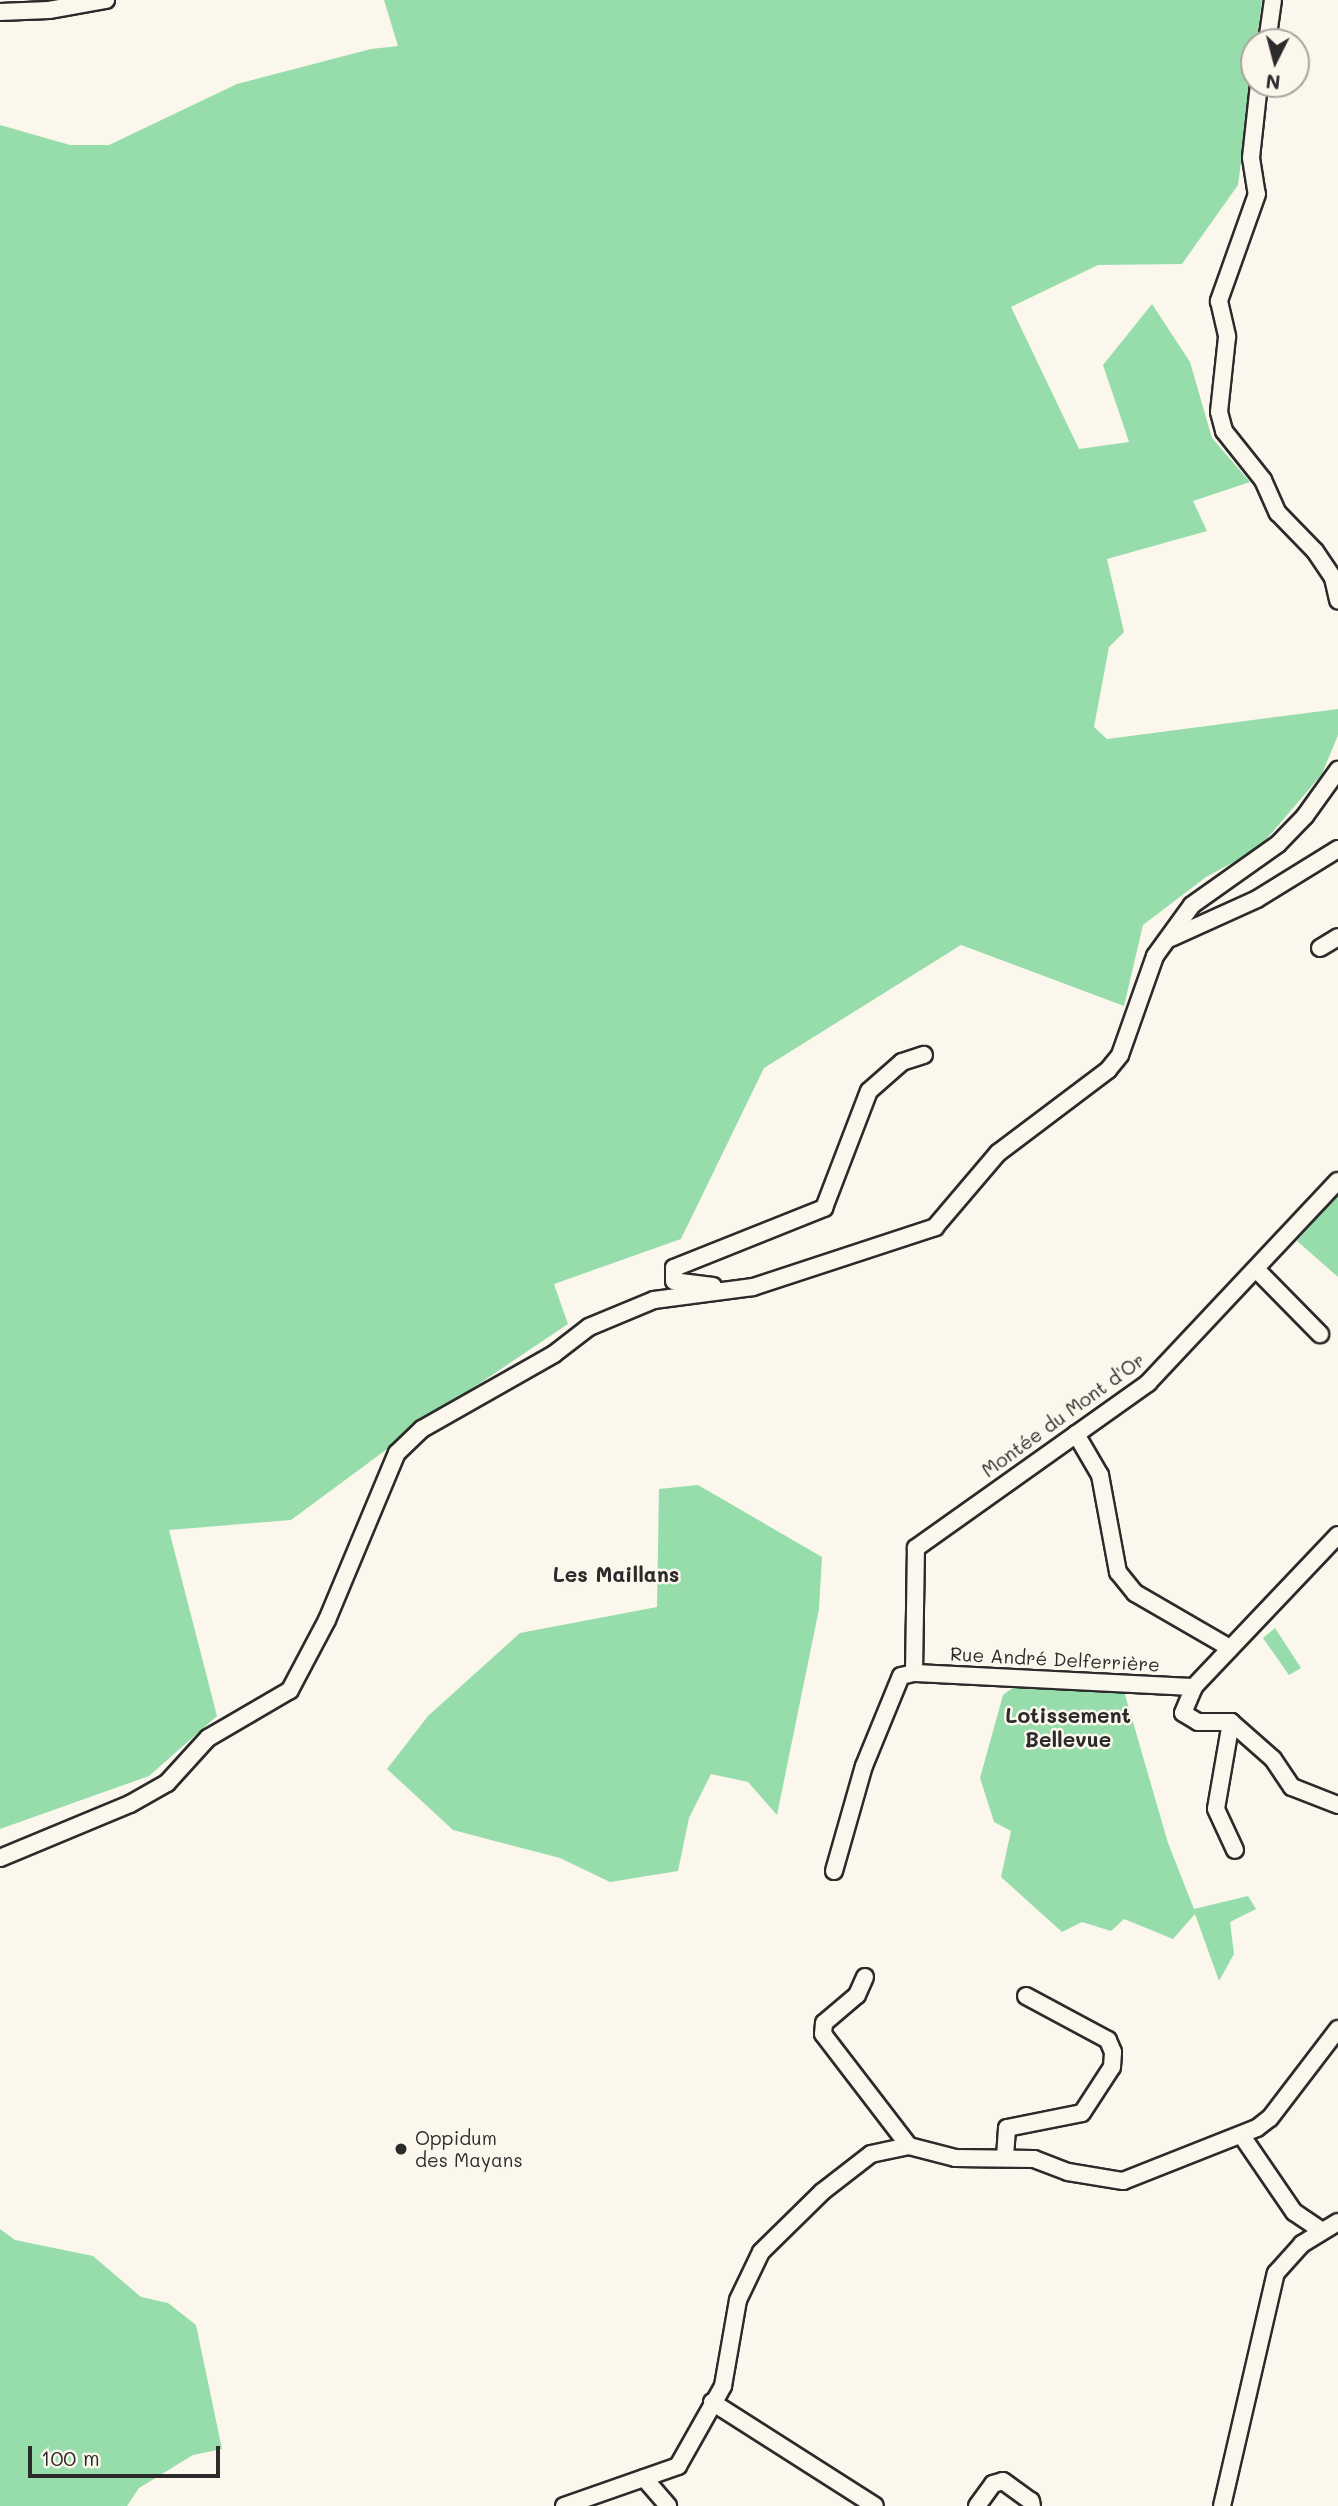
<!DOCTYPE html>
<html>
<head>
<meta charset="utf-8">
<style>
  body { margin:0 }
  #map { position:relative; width:1338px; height:2506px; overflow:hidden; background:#fbf7ec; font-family:Mali,sans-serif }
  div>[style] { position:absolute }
  .green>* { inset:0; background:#96ddab }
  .roads { filter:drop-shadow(2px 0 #2b2b2b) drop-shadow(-2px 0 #2b2b2b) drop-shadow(0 2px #2b2b2b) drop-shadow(0 -2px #2b2b2b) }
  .minor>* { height:16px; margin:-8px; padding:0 8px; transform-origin:8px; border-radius:8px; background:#fbf7ec }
  .dots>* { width:19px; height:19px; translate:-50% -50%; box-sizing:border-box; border:4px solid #fbf7ec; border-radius:50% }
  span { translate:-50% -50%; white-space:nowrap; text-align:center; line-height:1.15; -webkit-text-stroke:5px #fbf7ec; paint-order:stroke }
  .street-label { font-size:19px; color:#2b2b2b }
  .poi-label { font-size:19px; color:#2b2b2b }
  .left { translate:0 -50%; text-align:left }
  .neighbourhood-label { font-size:21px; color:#2b2b2b; font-weight:700 }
  .north { position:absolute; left:1240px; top:28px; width:70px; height:70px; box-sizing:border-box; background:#fbf7ec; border:2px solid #a8a59f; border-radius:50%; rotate:186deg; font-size:19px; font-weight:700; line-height:28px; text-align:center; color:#2b2b2b }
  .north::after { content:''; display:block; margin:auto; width:24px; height:32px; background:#2b2b2b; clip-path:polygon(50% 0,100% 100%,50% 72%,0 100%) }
  .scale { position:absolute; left:28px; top:2446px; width:192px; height:32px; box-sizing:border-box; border:4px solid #2b2b2b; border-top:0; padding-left:9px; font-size:21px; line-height:24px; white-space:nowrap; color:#2b2b2b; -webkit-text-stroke:5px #fbf7ec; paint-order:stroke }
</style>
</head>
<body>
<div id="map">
  <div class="green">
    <i style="clip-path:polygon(384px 0,1262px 0,1238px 185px,1182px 264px,1098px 265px,1011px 307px,1079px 449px,1129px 442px,1103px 365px,1152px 304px,1190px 362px,1212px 438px,1250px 482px,1193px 501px,1207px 531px,1107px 559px,1124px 632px,1109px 647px,1094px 727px,1107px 739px,1338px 709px,1338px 735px,1322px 774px,1258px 849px,1206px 877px,1143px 925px,1124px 1006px,961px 945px,764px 1068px,681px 1239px,554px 1284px,568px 1324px,440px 1410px,291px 1520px,169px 1530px,217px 1716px,149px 1776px,0 1829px,0 125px,70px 145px,109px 145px,237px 84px,371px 49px,398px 46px)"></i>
    <i style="clip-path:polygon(1338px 1193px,1338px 1277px,1297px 1241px)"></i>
    <i style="clip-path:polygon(698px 1485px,822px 1557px,819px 1609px,777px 1815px,748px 1782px,711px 1774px,689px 1818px,678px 1871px,610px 1882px,560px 1858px,453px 1830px,387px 1769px,428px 1716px,520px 1633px,657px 1607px,659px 1489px)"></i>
    <i style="clip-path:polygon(1275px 1628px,1301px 1668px,1289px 1675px,1263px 1638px)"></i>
    <i style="clip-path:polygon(1015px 1686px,1124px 1691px,1168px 1843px,1194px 1909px,1248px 1896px,1256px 1909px,1230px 1922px,1234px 1954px,1219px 1981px,1195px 1914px,1173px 1939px,1124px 1919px,1111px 1931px,1082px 1922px,1062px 1932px,1001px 1877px,1011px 1831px,994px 1822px,980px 1778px,1003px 1695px)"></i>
    <i style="clip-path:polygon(0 2229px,15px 2240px,93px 2256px,141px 2297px,168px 2303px,196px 2325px,222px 2449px,193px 2455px,139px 2488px,127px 2506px,0 2506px)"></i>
  </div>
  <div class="roads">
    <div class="minor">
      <i style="left:0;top:12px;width:49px;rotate:-2.3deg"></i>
      <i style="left:49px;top:10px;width:58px;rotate:-10deg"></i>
      <i style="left:1267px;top:42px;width:42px;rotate:-81.9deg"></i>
      <i style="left:1259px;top:84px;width:74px;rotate:96.2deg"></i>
      <i style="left:1251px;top:158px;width:36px;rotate:81deg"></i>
      <i style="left:1257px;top:194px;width:114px;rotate:109.6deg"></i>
      <i style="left:1219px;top:301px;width:37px;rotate:77deg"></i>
      <i style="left:1227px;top:337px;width:75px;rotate:96.1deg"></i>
      <i style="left:1219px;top:412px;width:20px;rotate:75deg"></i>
      <i style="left:1224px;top:431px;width:63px;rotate:51.5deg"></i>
      <i style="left:1263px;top:480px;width:36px;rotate:66deg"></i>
      <i style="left:1278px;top:513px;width:53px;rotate:45.8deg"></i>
      <i style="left:1315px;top:551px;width:32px;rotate:56deg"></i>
      <i style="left:1333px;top:578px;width:23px;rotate:77deg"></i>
      <i style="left:1171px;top:938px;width:94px;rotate:-24.4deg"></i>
      <i style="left:1257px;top:899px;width:95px;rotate:-31.7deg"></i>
      <i style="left:1320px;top:948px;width:21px;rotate:-31deg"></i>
      <i style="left:1257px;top:1270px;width:90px;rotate:45.5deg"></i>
      <i style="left:713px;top:1286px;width:39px;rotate:-173deg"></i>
      <i style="left:674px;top:1281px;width:13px;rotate:-90deg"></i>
      <i style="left:674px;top:1268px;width:162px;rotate:-21.8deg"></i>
      <i style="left:824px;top:1208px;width:125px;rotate:-69deg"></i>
      <i style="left:869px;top:1091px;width:44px;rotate:-41.3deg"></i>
      <i style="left:902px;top:1062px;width:23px;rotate:-18deg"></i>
      <i style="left:1076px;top:1434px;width:48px;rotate:59.7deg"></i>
      <i style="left:1100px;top:1475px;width:99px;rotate:79.5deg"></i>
      <i style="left:1118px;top:1572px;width:27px;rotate:51deg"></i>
      <i style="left:1135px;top:1593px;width:110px;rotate:30.1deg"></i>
      <i style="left:1338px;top:1535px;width:209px;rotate:133.5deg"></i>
      <i style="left:1194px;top:1687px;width:28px;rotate:113deg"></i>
      <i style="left:1183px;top:1713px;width:17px;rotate:31deg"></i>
      <i style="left:1198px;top:1722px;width:33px"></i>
      <i style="left:1231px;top:1722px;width:56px;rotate:41.4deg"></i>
      <i style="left:1273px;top:1759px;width:34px;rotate:56deg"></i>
      <i style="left:1292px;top:1787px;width:49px;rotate:21.4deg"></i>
      <i style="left:914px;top:1673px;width:125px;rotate:-89.1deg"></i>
      <i style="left:916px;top:1548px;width:285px;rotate:-35.4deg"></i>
      <i style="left:1148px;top:1383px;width:277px;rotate:-46.8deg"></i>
      <i style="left:1231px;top:1722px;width:88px;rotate:99.8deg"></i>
      <i style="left:1216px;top:1809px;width:45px;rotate:65.1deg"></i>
      <i style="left:0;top:1858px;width:141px;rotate:-22.6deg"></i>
      <i style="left:130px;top:1804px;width:43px;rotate:-29.6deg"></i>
      <i style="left:167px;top:1783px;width:61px;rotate:-47.7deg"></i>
      <i style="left:208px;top:1738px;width:95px;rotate:-30.3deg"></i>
      <i style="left:290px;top:1690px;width:79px;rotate:-62.1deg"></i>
      <i style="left:327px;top:1620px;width:181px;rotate:-67.3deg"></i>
      <i style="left:397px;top:1453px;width:35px;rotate:-44deg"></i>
      <i style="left:422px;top:1429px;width:152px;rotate:-29.6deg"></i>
      <i style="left:554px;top:1354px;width:44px;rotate:-37.6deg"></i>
      <i style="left:589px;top:1327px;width:70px;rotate:-22.6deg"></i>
      <i style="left:654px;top:1300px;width:100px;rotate:-7.5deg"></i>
      <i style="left:753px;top:1287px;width:192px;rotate:-18.2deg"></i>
      <i style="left:935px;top:1227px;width:97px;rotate:-49.6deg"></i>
      <i style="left:998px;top:1153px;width:138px;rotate:-37deg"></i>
      <i style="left:1108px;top:1070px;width:19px;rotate:-51deg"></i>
      <i style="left:1120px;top:1055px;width:105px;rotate:-70.5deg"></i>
      <i style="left:1155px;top:956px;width:63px;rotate:-54deg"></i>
      <i style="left:1192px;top:905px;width:105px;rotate:-35.3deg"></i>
      <i style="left:1278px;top:844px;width:39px;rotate:-46deg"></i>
      <i style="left:1305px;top:816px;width:57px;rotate:-54.3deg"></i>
      <i style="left:834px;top:1871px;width:109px;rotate:-74.1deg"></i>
      <i style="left:864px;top:1766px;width:97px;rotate:-67.7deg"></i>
      <i style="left:901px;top:1676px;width:13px;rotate:-13deg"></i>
      <i style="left:914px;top:1673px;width:280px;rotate:2.9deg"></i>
      <i style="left:865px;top:1977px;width:20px;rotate:114deg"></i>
      <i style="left:857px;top:1995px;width:43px;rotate:139.7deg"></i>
      <i style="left:824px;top:2023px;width:11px;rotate:95deg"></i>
      <i style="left:823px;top:2034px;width:141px;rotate:52.5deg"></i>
      <i style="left:1242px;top:2136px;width:92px;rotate:55.6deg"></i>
      <i style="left:1294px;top:2212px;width:32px;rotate:34deg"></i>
      <i style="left:1005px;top:2157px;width:29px;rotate:-86deg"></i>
      <i style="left:1007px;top:2128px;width:76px;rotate:-11.3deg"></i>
      <i style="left:1082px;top:2113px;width:55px;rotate:-56.9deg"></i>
      <i style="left:1112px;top:2067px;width:15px;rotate:-86deg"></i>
      <i style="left:1113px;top:2052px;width:13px;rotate:-113deg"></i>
      <i style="left:1108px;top:2040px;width:93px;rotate:-151.8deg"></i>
      <i style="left:712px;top:2402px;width:193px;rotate:32.5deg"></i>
      <i style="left:644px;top:2478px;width:37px;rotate:49deg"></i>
      <i style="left:564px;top:2506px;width:121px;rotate:-19.3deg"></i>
      <i style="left:678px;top:2466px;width:92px;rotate:-60.6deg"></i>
      <i style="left:723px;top:2386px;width:87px;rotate:-80.1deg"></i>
      <i style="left:738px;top:2300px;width:53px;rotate:-64.4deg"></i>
      <i style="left:761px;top:2252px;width:86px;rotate:-44.5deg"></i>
      <i style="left:822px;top:2192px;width:62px;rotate:-37.8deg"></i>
      <i style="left:871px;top:2154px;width:39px;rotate:-12deg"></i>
      <i style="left:909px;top:2146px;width:48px;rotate:14.6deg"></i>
      <i style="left:955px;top:2158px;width:79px;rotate:0.7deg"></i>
      <i style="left:1034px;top:2159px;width:36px;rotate:21deg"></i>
      <i style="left:1068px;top:2172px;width:56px;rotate:9.3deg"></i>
      <i style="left:1123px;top:2181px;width:144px;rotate:-21.6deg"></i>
      <i style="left:1257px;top:2128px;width:16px;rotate:-38deg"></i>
      <i style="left:1270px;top:2118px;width:112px;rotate:-52.6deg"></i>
      <i style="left:977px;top:2506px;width:27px;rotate:-54deg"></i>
      <i style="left:993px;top:2484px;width:10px;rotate:-17deg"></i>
      <i style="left:1003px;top:2481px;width:34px;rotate:36deg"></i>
      <i style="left:1031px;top:2501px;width:5px;rotate:79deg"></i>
      <i style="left:1222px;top:2506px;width:239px;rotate:-77deg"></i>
      <i style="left:1276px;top:2273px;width:39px;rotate:-48deg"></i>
      <i style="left:1302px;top:2244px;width:42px;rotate:-31.4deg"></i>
    </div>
  </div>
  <div class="dots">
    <i style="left:401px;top:2149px;background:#2b2b2b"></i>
  </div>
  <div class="street-label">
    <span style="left:1063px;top:1415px;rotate:-36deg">Montée du Mont d'Or</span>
    <span style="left:1055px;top:1659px;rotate:3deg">Rue André Delferrière</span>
  </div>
  <div class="poi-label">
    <span class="left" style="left:415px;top:2149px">Oppidum<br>des Mayans</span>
  </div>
  <div class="neighbourhood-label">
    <span style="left:616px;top:1574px">Les Maillans</span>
    <span style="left:1068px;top:1727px">Lotissement<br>Bellevue</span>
  </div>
  <div class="north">N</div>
  <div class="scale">100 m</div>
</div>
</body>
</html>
